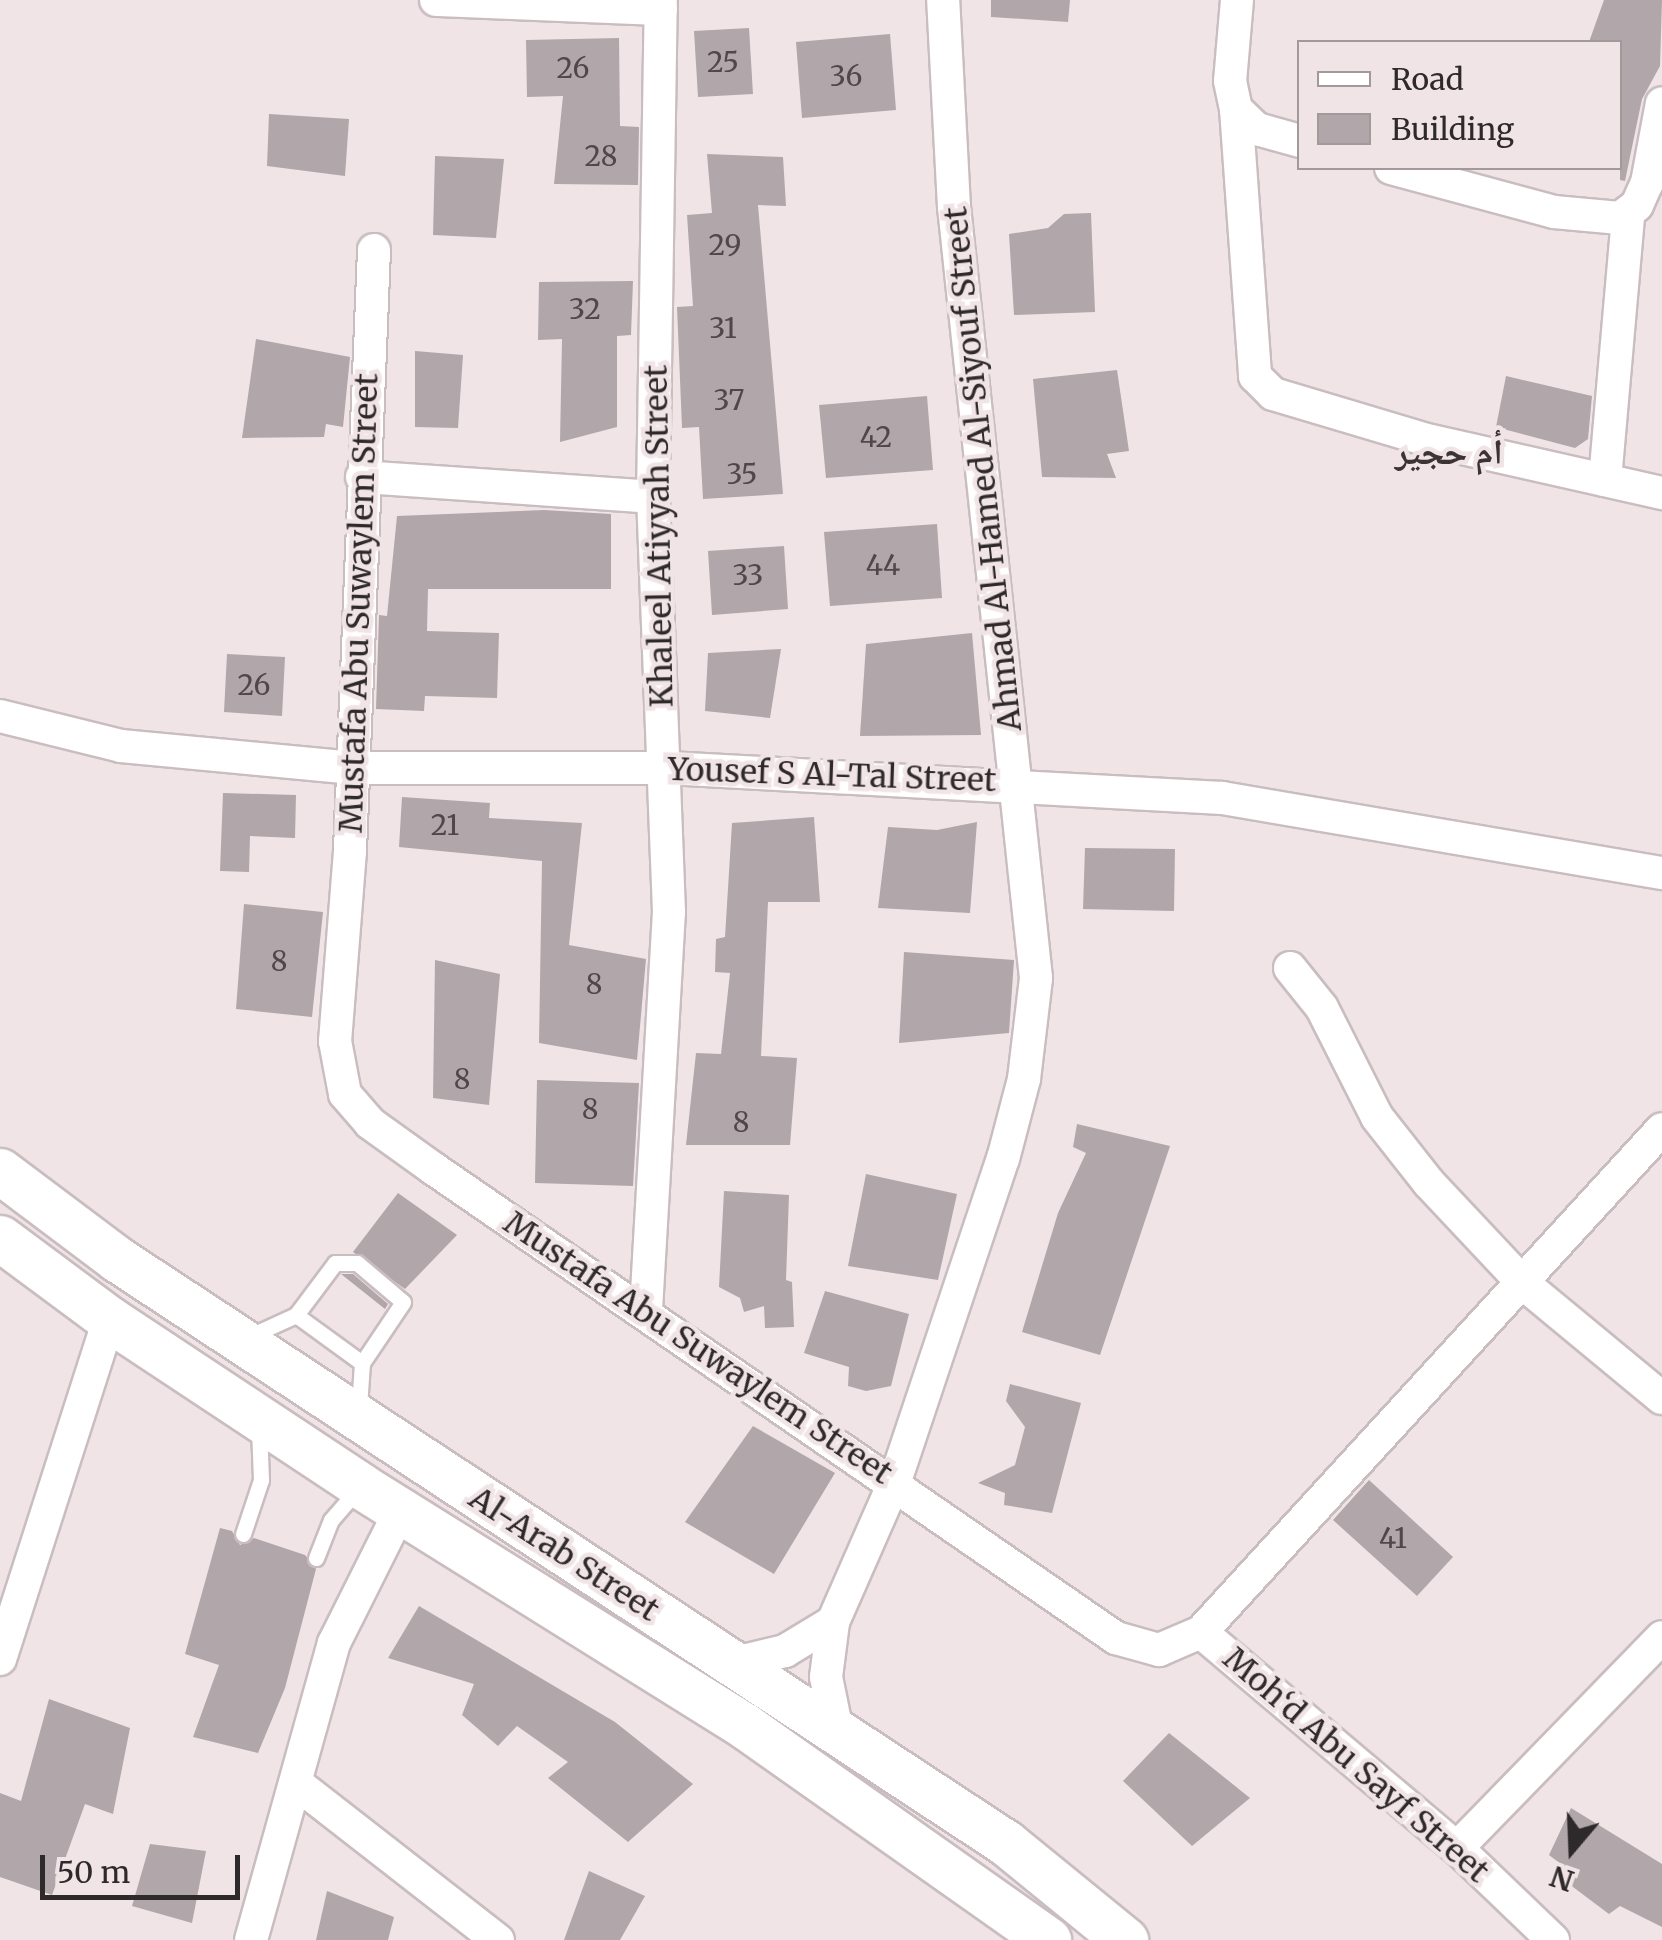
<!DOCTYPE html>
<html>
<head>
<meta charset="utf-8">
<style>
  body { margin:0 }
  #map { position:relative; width:1662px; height:1940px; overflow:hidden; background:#f0e4e7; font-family:Merriweather,"Noto Naskh Arabic",serif }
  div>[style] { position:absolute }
  .building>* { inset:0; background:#b1a6a9 }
  .roads { filter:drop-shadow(2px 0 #c9bdc0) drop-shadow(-2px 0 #c9bdc0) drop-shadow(0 2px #c9bdc0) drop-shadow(0 -2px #c9bdc0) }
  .lane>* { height:15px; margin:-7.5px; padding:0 7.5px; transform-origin:7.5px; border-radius:7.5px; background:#fff }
  .street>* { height:32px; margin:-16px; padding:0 16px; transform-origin:16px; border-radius:16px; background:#fff }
  .secondary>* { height:45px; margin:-22.5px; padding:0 22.5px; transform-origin:22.5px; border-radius:22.5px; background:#fff }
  span { translate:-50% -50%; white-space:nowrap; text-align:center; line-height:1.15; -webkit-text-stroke:9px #f0e4e7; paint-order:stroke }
  .number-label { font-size:28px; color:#4f484a }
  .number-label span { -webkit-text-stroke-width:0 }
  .street-label { font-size:32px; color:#2e292a }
  .neighbourhood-label { font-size:35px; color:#3c3335; font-weight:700 }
  .legend { position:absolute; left:1297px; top:40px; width:325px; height:130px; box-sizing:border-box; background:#f0e4e7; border:2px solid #a2999b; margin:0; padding:12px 18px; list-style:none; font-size:30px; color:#2e292a }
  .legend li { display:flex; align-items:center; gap:20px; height:50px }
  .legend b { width:50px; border:2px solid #a2999b }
  .north { position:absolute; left:1522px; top:1800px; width:100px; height:100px; -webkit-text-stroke:8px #f0e4e7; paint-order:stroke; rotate:199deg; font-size:28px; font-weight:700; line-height:40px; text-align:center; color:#2e292a }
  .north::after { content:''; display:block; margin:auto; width:35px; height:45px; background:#2e292a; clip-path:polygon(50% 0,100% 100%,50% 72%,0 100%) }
  .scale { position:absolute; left:40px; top:1855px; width:200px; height:45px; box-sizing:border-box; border:5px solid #2e292a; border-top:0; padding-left:12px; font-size:30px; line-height:35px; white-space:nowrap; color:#2e292a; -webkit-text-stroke:8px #f0e4e7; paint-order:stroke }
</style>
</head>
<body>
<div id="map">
  <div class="building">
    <i style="clip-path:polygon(991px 0,1070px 0,1068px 22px,991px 17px)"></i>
    <i style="clip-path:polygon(1604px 0,1662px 0,1660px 66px,1642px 99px,1625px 181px,1620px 180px,1620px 42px,1589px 42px)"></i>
    <i style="clip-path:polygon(749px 28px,753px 94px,698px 97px,694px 31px)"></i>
    <i style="clip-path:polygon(890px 34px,896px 110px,802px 118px,796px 42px)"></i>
    <i style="clip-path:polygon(619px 38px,620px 126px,639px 127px,638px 185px,554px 184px,563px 96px,527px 97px,526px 40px)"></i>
    <i style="clip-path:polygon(269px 114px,349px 119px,345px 176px,267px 166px)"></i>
    <i style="clip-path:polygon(707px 154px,783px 157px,786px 206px,758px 205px,783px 494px,703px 499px,699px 427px,682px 428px,677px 307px,693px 306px,687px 215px,712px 213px)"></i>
    <i style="clip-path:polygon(435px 156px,504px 159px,496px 238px,433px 235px)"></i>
    <i style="clip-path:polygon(1091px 213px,1095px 312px,1014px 315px,1009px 234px,1048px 228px,1064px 214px)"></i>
    <i style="clip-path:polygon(633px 281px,631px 335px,617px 336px,617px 427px,560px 442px,562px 339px,538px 340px,539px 282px)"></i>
    <i style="clip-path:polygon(256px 339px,350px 357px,343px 427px,326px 424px,324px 437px,242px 438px)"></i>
    <i style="clip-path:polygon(415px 351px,463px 355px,458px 428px,415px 427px)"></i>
    <i style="clip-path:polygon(1117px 370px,1129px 451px,1107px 454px,1116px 478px,1042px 477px,1033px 379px)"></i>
    <i style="clip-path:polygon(1506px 376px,1592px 396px,1588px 439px,1575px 448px,1496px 427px)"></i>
    <i style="clip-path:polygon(927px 396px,933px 470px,826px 478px,819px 405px)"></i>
    <i style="clip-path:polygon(544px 510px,611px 514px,611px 589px,428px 589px,427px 631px,499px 633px,497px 698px,425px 696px,424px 711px,376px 709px,379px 615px,387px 616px,397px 516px)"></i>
    <i style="clip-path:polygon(937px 524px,942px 598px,830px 606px,824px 532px)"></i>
    <i style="clip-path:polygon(784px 546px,788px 609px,712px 615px,708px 551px)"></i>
    <i style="clip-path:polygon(972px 633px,981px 735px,860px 736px,866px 644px)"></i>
    <i style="clip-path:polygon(781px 649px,770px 718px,705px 711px,708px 653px)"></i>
    <i style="clip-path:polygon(227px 654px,285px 657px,282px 716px,224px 712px)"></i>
    <i style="clip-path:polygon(223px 793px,296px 795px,295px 838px,250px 836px,249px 872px,220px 871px)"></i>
    <i style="clip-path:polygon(402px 797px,490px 803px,489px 818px,582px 823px,569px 945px,646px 959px,637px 1060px,539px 1043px,542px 861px,399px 847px)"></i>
    <i style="clip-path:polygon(814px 817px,820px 902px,768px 902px,761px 1056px,797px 1058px,790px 1145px,686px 1145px,696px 1053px,721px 1054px,730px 973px,715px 972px,716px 939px,725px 937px,732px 823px)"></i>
    <i style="clip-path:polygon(977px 822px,970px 913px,878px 908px,888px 827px,937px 830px)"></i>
    <i style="clip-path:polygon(1085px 848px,1175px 849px,1174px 911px,1083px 909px)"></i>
    <i style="clip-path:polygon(244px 904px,323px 912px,312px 1017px,236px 1009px)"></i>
    <i style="clip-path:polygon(904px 952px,1014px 960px,1009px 1033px,899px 1043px)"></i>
    <i style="clip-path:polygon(435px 960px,500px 974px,489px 1105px,433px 1098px)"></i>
    <i style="clip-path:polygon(537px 1080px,639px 1083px,633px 1186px,535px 1183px)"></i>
    <i style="clip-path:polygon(1077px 1124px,1170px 1146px,1100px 1355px,1022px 1332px,1058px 1213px,1086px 1153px,1073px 1147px)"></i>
    <i style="clip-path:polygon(866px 1174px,957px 1194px,938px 1280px,848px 1266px)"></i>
    <i style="clip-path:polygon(724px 1191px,789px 1195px,786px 1280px,792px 1282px,794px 1327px,765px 1328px,764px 1306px,744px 1312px,740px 1298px,719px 1287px)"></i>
    <i style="clip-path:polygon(398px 1193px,457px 1235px,405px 1289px,353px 1252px)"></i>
    <i style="clip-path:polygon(341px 1274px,353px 1274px,388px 1304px,385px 1309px)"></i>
    <i style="clip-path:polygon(825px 1291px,909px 1314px,891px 1386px,866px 1391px,848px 1386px,849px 1367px,804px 1353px)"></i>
    <i style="clip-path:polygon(1010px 1384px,1081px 1403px,1052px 1513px,1004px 1505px,1005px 1493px,978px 1483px,1015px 1465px,1025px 1427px,1006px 1401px)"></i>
    <i style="clip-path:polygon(753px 1426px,835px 1473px,774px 1574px,685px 1522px)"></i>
    <i style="clip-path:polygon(1369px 1480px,1453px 1557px,1417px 1596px,1333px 1520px)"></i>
    <i style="clip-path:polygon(220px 1528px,232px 1531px,240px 1545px,254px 1538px,305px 1555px,316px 1569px,285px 1688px,258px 1753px,193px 1737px,219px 1665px,185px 1654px)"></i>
    <i style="clip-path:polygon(419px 1606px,615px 1722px,693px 1784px,628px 1842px,548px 1778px,568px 1762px,517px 1726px,498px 1746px,462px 1715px,474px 1684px,388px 1658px)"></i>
    <i style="clip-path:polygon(49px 1699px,130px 1728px,113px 1814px,85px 1804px,52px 1895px,0 1877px,0 1793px,21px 1801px)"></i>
    <i style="clip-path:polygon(1169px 1733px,1250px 1798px,1192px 1846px,1123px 1781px)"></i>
    <i style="clip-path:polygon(1571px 1808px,1662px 1864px,1662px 1927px,1620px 1906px,1609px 1914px,1565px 1881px,1569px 1870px,1549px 1855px)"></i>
    <i style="clip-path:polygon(150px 1844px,206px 1851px,192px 1923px,132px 1906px)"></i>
    <i style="clip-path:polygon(589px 1871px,645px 1896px,620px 1940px,564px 1940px)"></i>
    <i style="clip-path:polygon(327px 1891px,394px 1917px,388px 1940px,316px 1940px)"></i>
  </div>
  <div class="roads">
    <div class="lane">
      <i style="left:296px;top:1315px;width:82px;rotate:36deg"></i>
      <i style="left:250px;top:1336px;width:51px;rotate:-24.5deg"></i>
      <i style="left:296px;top:1315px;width:65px;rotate:-53.1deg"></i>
      <i style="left:335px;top:1263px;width:22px"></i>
      <i style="left:357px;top:1263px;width:60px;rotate:40.3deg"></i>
      <i style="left:403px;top:1302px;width:73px;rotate:123.9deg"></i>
      <i style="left:362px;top:1363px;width:44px;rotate:93.9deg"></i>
      <i style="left:243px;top:1534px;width:57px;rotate:-71.6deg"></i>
      <i style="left:261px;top:1480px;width:51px;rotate:-92.2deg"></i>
      <i style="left:316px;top:1558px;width:41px;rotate:-68.5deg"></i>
      <i style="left:331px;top:1520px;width:40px;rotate:-49deg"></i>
    </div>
    <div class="street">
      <i style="left:436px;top:0;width:225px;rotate:2.3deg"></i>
      <i style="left:1237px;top:0;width:81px;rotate:94.9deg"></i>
      <i style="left:1230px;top:81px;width:29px;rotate:78deg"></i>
      <i style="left:1236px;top:109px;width:29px;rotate:44deg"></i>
      <i style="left:1257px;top:129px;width:45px;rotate:15.6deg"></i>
      <i style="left:1236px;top:109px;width:268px;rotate:85.9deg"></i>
      <i style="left:1255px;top:376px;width:25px;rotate:45deg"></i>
      <i style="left:1273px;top:394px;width:165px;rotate:16.6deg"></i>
      <i style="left:1431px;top:441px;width:237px;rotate:12.7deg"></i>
      <i style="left:1391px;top:168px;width:169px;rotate:15.1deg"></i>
      <i style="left:1554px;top:212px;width:66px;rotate:5.2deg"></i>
      <i style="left:1620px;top:218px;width:21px;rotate:-37deg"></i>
      <i style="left:1637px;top:205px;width:24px;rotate:-66deg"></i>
      <i style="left:1647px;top:183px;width:81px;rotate:-79.4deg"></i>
      <i style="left:374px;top:250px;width:601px;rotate:92.29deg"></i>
      <i style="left:350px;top:851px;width:191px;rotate:94.5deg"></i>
      <i style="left:335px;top:1041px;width:54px;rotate:79.3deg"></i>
      <i style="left:345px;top:1094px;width:38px;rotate:49deg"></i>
      <i style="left:370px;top:1123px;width:79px;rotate:35.7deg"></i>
      <i style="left:434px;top:1169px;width:828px;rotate:34.52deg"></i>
      <i style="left:1116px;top:1638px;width:45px;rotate:15.6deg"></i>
      <i style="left:1159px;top:1650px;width:46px;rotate:-23.2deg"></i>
      <i style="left:1201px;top:1632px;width:682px;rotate:-47.49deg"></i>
      <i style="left:362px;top:477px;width:292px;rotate:3.9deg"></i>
      <i style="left:1605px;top:480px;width:266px;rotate:-85deg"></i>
      <i style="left:0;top:716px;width:125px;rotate:13.9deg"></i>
      <i style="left:121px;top:746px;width:234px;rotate:5.4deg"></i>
      <i style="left:354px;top:768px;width:314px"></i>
      <i style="left:668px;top:768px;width:555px;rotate:3.1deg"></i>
      <i style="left:1222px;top:798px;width:446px;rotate:9.7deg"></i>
      <i style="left:1290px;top:968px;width:51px;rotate:51.3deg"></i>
      <i style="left:1322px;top:1008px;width:122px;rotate:63.2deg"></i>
      <i style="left:1377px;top:1117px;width:84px;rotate:51.8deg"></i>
      <i style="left:1429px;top:1183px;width:139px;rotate:46.8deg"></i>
      <i style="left:1524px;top:1284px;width:179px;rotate:39.6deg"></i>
      <i style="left:646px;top:1310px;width:399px;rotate:-86.7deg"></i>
      <i style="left:669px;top:912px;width:415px;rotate:-92.2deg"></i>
      <i style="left:653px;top:497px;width:497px;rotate:-89.1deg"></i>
      <i style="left:1201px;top:1632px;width:335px;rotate:40.2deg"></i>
      <i style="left:1457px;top:1848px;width:133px;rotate:43.8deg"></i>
      <i style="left:0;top:1659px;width:357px;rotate:-72.2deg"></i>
      <i style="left:730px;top:1664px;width:57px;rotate:-13.3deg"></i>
      <i style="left:785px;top:1651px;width:56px;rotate:-31.1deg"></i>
      <i style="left:837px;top:1731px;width:55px;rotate:-101.5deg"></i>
      <i style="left:826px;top:1677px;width:55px;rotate:-82.7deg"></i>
      <i style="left:833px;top:1622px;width:154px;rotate:-66.3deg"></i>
      <i style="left:895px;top:1481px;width:340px;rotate:-71.5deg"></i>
      <i style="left:1003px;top:1159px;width:83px;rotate:-75.3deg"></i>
      <i style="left:1024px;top:1079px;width:102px;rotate:-83.2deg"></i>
      <i style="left:1036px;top:978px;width:775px;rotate:-96.07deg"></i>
      <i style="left:954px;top:207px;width:207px;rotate:-93deg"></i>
      <i style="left:296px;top:1783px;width:256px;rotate:37.9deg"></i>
      <i style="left:1457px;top:1848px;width:294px;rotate:-45.8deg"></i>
      <i style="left:251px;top:1940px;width:308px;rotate:-74.4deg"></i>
      <i style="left:334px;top:1643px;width:148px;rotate:-63.4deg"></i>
    </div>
    <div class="secondary">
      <i style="left:0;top:1171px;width:146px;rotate:36.9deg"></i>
      <i style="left:117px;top:1259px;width:1064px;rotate:33.3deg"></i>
      <i style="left:1006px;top:1843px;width:154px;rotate:39.2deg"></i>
      <i style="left:0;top:1238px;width:136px;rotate:36.6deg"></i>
      <i style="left:109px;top:1319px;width:302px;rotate:33.5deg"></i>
      <i style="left:361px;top:1486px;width:453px;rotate:32deg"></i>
      <i style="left:745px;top:1726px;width:371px;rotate:35.2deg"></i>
    </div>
  </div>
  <div class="number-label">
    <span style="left:723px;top:62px">25</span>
    <span style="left:573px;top:68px">26</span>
    <span style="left:846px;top:76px">36</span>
    <span style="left:601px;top:156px">28</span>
    <span style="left:725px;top:245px">29</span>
    <span style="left:585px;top:309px">32</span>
    <span style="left:723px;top:328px">31</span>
    <span style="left:729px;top:400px">37</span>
    <span style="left:876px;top:437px">42</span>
    <span style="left:742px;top:474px">35</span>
    <span style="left:883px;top:565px">44</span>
    <span style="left:748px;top:575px">33</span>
    <span style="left:254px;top:685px">26</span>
    <span style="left:445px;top:825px">21</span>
    <span style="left:279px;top:961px">8</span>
    <span style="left:594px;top:984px">8</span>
    <span style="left:462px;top:1079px">8</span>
    <span style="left:590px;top:1109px">8</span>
    <span style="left:741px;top:1122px">8</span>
    <span style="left:1393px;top:1538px">41</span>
  </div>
  <div class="street-label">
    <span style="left:983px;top:469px;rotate:-96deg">Ahmad Al-Hamed Al-Siyouf Street</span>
    <span style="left:659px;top:536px;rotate:-91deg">Khaleel Atiyyah Street</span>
    <span style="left:359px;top:603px;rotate:-88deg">Mustafa Abu Suwaylem Street</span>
    <span style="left:832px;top:775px;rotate:2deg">Yousef S Al-Tal Street</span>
    <span style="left:698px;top:1348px;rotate:34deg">Mustafa Abu Suwaylem Street</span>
    <span style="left:564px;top:1554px;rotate:33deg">Al-Arab Street</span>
    <span style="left:1356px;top:1765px;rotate:41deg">Moh‘d Abu Sayf Street</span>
  </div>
  <div class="neighbourhood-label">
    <span style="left:1449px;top:452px">أم حجير</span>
  </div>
  <ul class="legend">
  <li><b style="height:12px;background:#fff"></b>Road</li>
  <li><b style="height:28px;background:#b1a6a9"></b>Building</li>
  </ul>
  <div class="north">N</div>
  <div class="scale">50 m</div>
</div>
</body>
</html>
